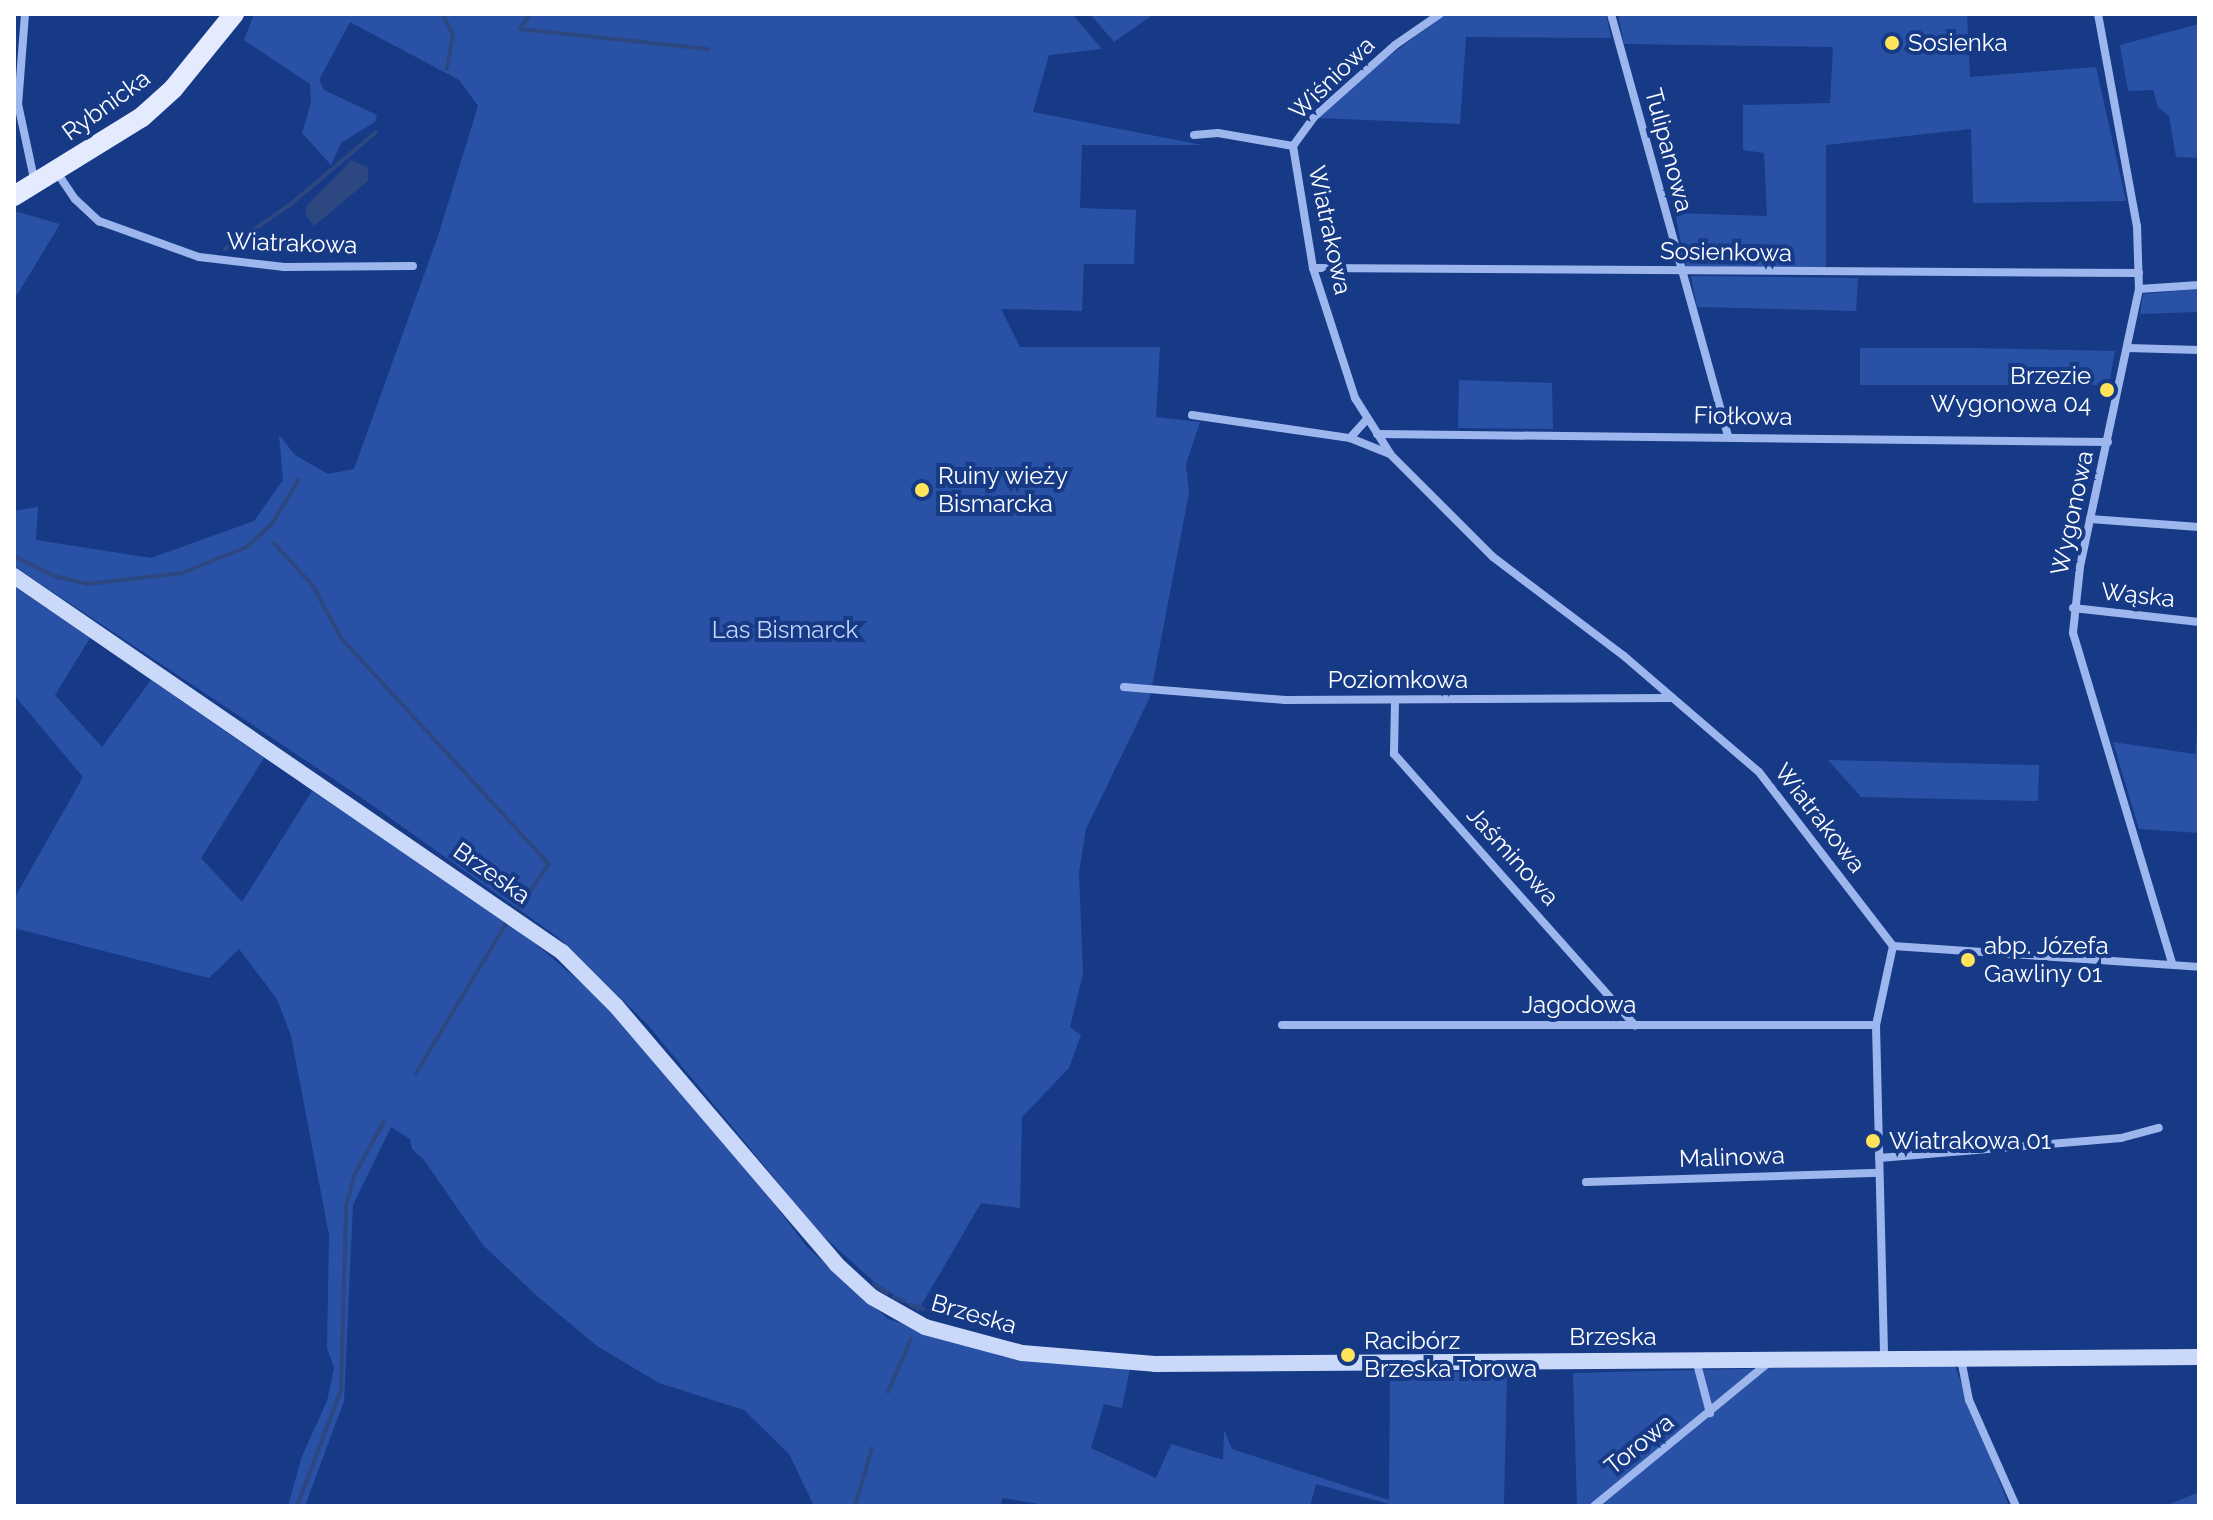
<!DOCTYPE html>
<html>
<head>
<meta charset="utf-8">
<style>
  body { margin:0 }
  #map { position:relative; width:2213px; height:1520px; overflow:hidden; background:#173a87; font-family:Raleway,sans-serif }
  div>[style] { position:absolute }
  .green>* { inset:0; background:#2951a5 }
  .water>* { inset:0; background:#2d4781 }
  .stream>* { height:4px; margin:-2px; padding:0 2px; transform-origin:2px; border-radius:2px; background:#2d4781 }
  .street>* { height:8px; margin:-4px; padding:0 4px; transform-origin:4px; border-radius:4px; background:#9db7ee }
  .secondary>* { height:16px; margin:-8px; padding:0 8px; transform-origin:8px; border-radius:8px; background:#cad9fa }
  .primary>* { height:20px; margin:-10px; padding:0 10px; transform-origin:10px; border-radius:10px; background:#e4ebff }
  .dots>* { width:22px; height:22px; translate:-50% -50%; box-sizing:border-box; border:4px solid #173a87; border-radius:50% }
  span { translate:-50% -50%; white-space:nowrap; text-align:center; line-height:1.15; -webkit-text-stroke:8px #173a87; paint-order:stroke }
  .poi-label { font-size:24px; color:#fff }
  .left { translate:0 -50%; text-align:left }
  .right { translate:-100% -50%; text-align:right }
  .street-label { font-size:24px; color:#fff }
  .park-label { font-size:24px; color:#c3d5fa }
  .frame { position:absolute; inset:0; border:16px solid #fff; pointer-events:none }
</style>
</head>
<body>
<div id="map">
  <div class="green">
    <i style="clip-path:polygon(254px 14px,1072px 14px,1102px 49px,1049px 55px,1033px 112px,1202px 145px,1082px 145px,1080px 208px,1136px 210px,1134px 264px,1084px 264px,1082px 311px,1001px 309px,1020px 347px,1160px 347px,1156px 417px,1200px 422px,1186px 464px,1189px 493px,1150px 697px,1086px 829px,1079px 872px,1083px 974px,1070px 1027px,1081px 1035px,1069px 1068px,1022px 1117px,1020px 1208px,981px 1203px,918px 1311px,873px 1281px,820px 1233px,647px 1024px,559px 938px,362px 798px,14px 566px,14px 511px,38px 507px,36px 540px,151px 558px,254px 521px,283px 480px,279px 435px,295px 455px,328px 474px,354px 469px,438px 236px,478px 106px,459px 80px,350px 22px,319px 80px,324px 90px,377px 115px,375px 122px,341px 143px,331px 165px,302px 133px,311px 103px,310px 84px,244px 40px)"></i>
    <i style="clip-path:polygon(1090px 14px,1154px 14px,1114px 42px)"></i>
    <i style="clip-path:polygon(1446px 14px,1606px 14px,1611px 38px,1466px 37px,1460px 124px,1318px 118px,1378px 64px)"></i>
    <i style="clip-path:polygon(1618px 14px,1967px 14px,1970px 77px,2096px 67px,2126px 201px,1973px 203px,1971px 129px,1826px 145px,1826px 269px,1686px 266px,1675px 213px,1767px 216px,1764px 153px,1743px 150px,1743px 105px,1830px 103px,1833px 47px,1624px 44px)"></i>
    <i style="clip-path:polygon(2199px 24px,2199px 158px,2176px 157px,2169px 116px,2158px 107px,2153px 90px,2128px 91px,2120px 45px)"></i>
    <i style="clip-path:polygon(14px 211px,60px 224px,17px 295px,14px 295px)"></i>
    <i style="clip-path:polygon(1691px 276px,1858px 278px,1856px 311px,1697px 307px)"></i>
    <i style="clip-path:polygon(2199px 289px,2199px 312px,2140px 314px,2143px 294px)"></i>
    <i style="clip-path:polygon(1860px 348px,1973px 348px,2115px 351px,2109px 385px,1860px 385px)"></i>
    <i style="clip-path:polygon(1459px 380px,1552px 383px,1553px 429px,1458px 428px)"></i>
    <i style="clip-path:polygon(14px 586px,90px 638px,55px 695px,102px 747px,151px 680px,264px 758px,201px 858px,242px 902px,312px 791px,516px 927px,599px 998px,749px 1171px,807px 1247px,888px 1319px,1004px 1357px,1130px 1368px,1122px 1408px,1104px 1404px,1091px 1448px,1156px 1478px,1171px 1444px,1223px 1460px,1224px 1430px,1232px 1449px,1389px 1500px,1390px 1372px,1507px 1372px,1504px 1506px,1396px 1506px,1316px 1484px,1310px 1506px,1051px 1506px,1002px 1498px,1001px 1506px,814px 1506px,789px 1454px,744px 1410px,659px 1383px,597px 1346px,537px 1296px,483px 1245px,424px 1160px,412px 1149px,410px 1139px,391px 1127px,353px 1205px,344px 1401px,305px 1506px,288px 1506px,302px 1456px,327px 1401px,334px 1368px,327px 1348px,329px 1235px,291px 1036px,277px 999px,239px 949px,209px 978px,14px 928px,14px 899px,83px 777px,14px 695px)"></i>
    <i style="clip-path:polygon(2199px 706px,2199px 833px,2139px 829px,2113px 742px,2195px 754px)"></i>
    <i style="clip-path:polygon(1828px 760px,2039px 765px,2038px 801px,1861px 797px)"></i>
    <i style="clip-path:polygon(1954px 1364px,2009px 1506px,1577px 1506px,1573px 1373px)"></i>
    <i style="clip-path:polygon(2199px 1492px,2199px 1506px,2165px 1506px)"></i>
  </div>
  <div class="water">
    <i style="clip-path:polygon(352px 160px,368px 168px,368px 181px,314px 226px,305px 214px,307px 205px)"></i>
  </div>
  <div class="stream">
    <i style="left:442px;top:14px;width:23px;rotate:61deg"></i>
    <i style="left:453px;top:34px;width:35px;rotate:100deg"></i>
    <i style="left:530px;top:14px;width:18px;rotate:124deg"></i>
    <i style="left:520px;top:29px;width:189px;rotate:6.1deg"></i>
    <i style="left:225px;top:249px;width:80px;rotate:-34.3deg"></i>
    <i style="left:291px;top:204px;width:111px;rotate:-40.3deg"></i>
    <i style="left:274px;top:543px;width:58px;rotate:47.8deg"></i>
    <i style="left:313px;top:586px;width:59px;rotate:61.7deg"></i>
    <i style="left:341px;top:638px;width:307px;rotate:47.4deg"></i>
    <i style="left:549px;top:864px;width:52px;rotate:124.9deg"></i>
    <i style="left:14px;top:556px;width:45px;rotate:26.6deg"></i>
    <i style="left:54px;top:576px;width:35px;rotate:13deg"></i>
    <i style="left:88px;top:584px;width:95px;rotate:-6.7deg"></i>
    <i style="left:182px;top:573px;width:70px;rotate:-21.8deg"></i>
    <i style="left:247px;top:547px;width:34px;rotate:-43deg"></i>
    <i style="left:272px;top:524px;width:52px;rotate:-59deg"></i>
    <i style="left:416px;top:1073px;width:174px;rotate:-58.9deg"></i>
    <i style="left:874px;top:1284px;width:16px;rotate:35deg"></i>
    <i style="left:894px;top:1297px;width:11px;rotate:22deg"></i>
    <i style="left:911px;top:1305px;width:13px;rotate:18deg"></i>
    <i style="left:888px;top:1392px;width:58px;rotate:-66.5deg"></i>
    <i style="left:297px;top:1506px;width:124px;rotate:-69.2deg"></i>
    <i style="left:341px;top:1390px;width:184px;rotate:-88.4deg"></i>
    <i style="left:346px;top:1206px;width:31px;rotate:-75deg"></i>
    <i style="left:354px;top:1176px;width:63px;rotate:-61.4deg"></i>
    <i style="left:855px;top:1506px;width:60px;rotate:-73.7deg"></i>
  </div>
  <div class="street">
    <i style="left:25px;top:14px;width:90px;rotate:94.4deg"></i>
    <i style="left:18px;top:104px;width:81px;rotate:77.9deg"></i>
    <i style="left:1611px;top:14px;width:438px;rotate:74.5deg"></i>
    <i style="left:2098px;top:14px;width:216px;rotate:79.6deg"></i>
    <i style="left:2137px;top:226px;width:63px;rotate:88.2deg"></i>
    <i style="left:2139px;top:289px;width:284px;rotate:102deg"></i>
    <i style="left:2080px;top:567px;width:66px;rotate:96.1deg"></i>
    <i style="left:2073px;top:633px;width:345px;rotate:73.3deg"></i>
    <i style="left:1194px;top:135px;width:24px;rotate:-5deg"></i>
    <i style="left:1218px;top:133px;width:76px;rotate:9.8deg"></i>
    <i style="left:1293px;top:146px;width:124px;rotate:80.7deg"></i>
    <i style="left:1313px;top:268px;width:137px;rotate:72.1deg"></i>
    <i style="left:1355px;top:398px;width:67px;rotate:57.7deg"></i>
    <i style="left:1391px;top:455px;width:144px;rotate:45deg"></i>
    <i style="left:1493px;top:557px;width:164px;rotate:37.1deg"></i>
    <i style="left:1624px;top:656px;width:178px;rotate:40.7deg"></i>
    <i style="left:1759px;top:772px;width:220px;rotate:52.4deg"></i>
    <i style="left:1893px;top:946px;width:81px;rotate:102.1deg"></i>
    <i style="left:1876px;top:1025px;width:334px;rotate:88.6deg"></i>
    <i style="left:1293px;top:146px;width:36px;rotate:-54deg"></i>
    <i style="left:1314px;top:117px;width:108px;rotate:-41.6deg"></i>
    <i style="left:1395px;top:45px;width:55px;rotate:-34.6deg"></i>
    <i style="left:56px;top:171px;width:34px;rotate:56deg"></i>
    <i style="left:75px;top:199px;width:33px;rotate:43deg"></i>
    <i style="left:99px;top:221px;width:106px;rotate:19.8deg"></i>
    <i style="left:199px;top:257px;width:86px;rotate:6.7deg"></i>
    <i style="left:284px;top:267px;width:129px;rotate:-0.4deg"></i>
    <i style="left:1313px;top:268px;width:826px;rotate:0.35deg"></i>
    <i style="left:2139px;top:289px;width:60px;rotate:-3.8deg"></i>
    <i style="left:2127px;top:348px;width:72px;rotate:1.6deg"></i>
    <i style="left:1192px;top:415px;width:160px;rotate:8.3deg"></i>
    <i style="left:1350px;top:438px;width:43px;rotate:21.8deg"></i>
    <i style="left:1377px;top:434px;width:731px;rotate:0.63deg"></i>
    <i style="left:1350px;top:438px;width:24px;rotate:-48deg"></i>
    <i style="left:2090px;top:519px;width:109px;rotate:4.2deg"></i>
    <i style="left:2073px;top:608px;width:127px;rotate:6.3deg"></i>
    <i style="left:1124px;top:687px;width:162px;rotate:4.6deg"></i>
    <i style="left:1285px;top:700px;width:387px;rotate:-0.3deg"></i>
    <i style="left:1395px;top:701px;width:53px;rotate:91.1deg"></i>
    <i style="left:1394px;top:754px;width:363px;rotate:48.4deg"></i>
    <i style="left:1893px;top:946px;width:307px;rotate:3.9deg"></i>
    <i style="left:1282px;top:1025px;width:594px"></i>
    <i style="left:1879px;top:1158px;width:243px;rotate:-4.7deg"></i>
    <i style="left:2121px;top:1138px;width:39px;rotate:-15deg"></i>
    <i style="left:1586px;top:1182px;width:293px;rotate:-1.8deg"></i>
    <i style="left:1961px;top:1359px;width:42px;rotate:79deg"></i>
    <i style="left:1969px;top:1400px;width:116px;rotate:66.1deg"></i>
    <i style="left:1696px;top:1360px;width:55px;rotate:75.2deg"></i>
    <i style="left:1594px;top:1506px;width:225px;rotate:-39.4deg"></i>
  </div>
  <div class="secondary">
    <i style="left:14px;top:576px;width:665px;rotate:34.46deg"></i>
    <i style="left:562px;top:952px;width:76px;rotate:45deg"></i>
    <i style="left:616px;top:1006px;width:339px;rotate:49.5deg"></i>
    <i style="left:836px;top:1264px;width:49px;rotate:42.5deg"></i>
    <i style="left:872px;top:1297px;width:61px;rotate:29.5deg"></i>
    <i style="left:925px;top:1327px;width:100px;rotate:15deg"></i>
    <i style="left:1022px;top:1353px;width:133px;rotate:4.7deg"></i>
    <i style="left:1155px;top:1364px;width:1044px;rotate:-0.38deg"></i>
  </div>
  <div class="primary">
    <i style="left:14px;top:196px;width:150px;rotate:-31.7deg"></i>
    <i style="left:142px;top:117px;width:42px;rotate:-42.1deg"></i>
    <i style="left:173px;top:89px;width:97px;rotate:-50.9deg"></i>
  </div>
  <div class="dots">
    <i style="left:1892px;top:43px;background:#ffe45a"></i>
    <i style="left:2107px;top:390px;background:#ffe45a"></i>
    <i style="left:922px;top:490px;background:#ffe45a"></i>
    <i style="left:1968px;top:960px;background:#ffe45a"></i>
    <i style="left:1873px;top:1141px;background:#ffe45a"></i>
    <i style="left:1348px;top:1355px;background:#ffe45a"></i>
  </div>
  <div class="poi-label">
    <span class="left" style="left:1908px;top:43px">Sosienka</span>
    <span class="right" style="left:2091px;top:390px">Brzezie<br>Wygonowa 04</span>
    <span class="left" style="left:938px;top:490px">Ruiny wieży<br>Bismarcka</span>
    <span class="left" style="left:1984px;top:960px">abp. Józefa<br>Gawliny 01</span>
    <span class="left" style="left:1889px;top:1141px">Wiatrakowa 01</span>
    <span class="left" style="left:1364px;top:1355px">Racibórz<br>Brzeska Torowa</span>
  </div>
  <div class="street-label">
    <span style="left:1332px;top:78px;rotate:-44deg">Wiśniowa</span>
    <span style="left:106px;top:105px;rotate:-36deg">Rybnicka</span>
    <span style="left:1669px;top:150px;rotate:75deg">Tulipanowa</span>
    <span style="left:1330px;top:230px;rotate:78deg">Wiatrakowa</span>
    <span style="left:292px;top:243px;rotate:2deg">Wiatrakowa</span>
    <span style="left:1726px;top:252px;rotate:1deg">Sosienkowa</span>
    <span style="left:1743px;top:416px;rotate:1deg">Fiołkowa</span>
    <span style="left:2072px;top:513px;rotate:-78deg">Wygonowa</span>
    <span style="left:2138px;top:595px;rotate:6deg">Wąska</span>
    <span style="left:1398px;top:680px">Poziomkowa</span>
    <span style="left:1820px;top:818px;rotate:52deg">Wiatrakowa</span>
    <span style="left:1513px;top:856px;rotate:48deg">Jaśminowa</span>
    <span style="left:492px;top:873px;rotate:35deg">Brzeska</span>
    <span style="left:1579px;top:1005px">Jagodowa</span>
    <span style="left:1732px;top:1157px;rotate:-2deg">Malinowa</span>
    <span style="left:974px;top:1314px;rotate:16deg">Brzeska</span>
    <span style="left:1613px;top:1337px">Brzeska</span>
    <span style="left:1639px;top:1444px;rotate:-39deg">Torowa</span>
  </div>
  <div class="park-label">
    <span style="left:785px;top:630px">Las Bismarck</span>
  </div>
  <div class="frame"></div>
</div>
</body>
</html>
